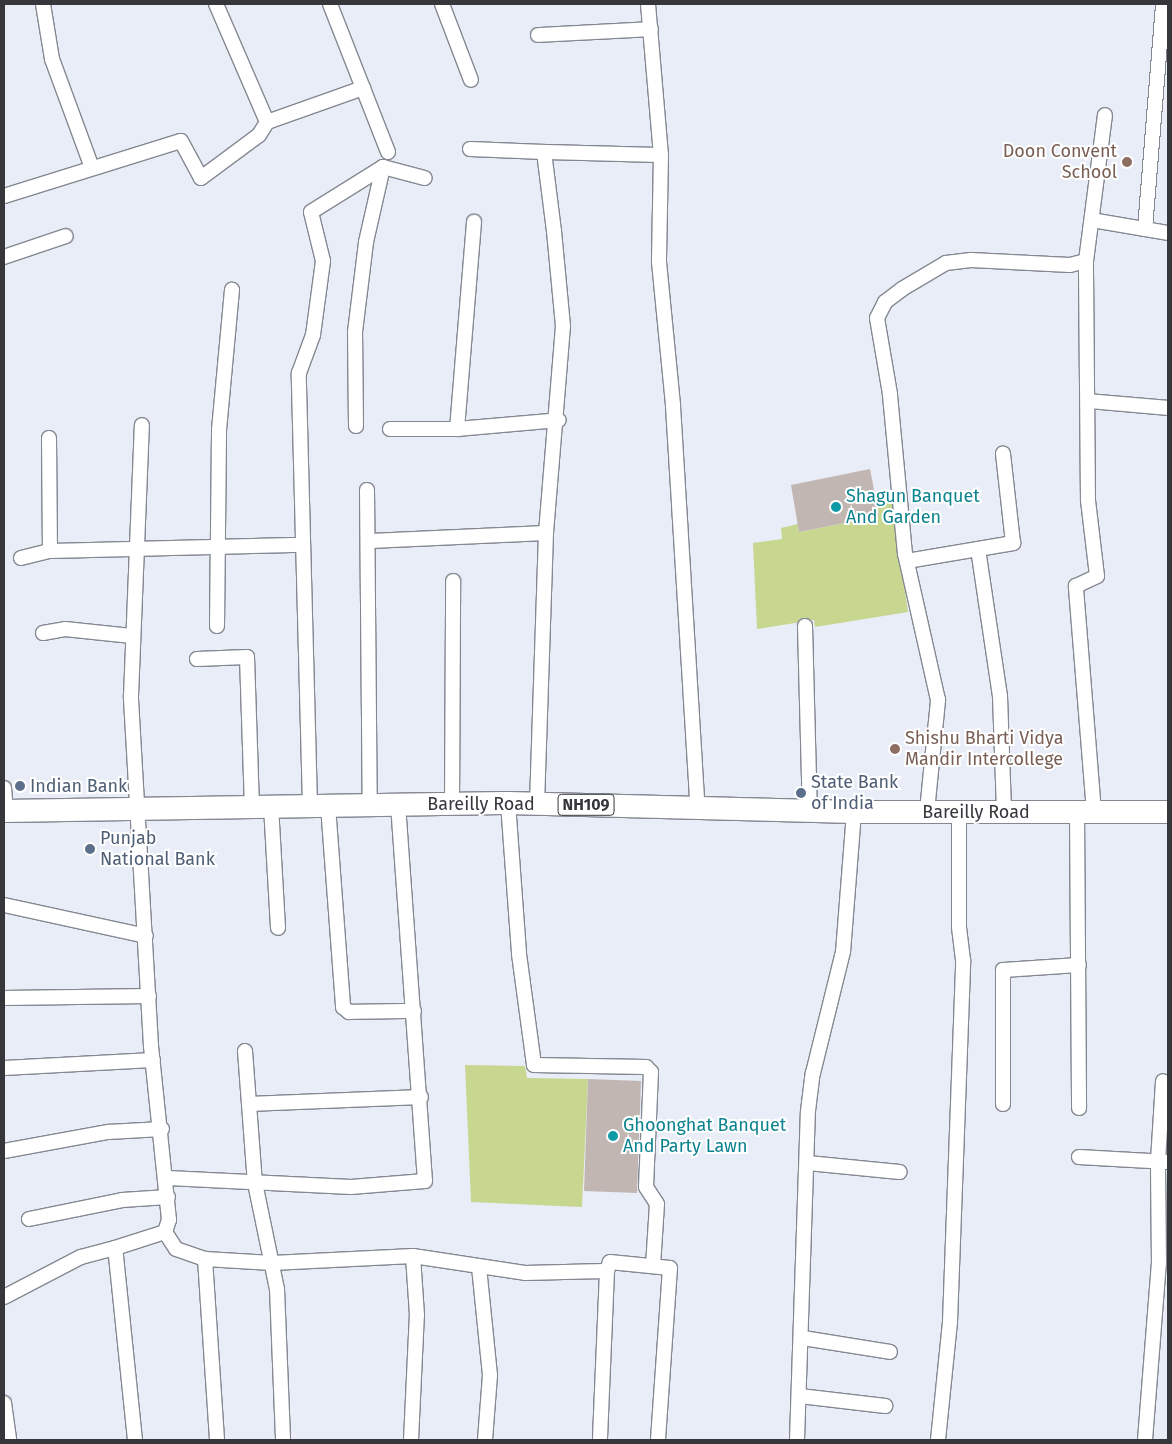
<!DOCTYPE html>
<html>
<head>
<meta charset="utf-8">
<style>
  body { margin:0 }
  #map { position:relative; width:1172px; height:1444px; overflow:hidden; background:#e8edf7; font-family:"Fira Sans",sans-serif }
  div>[style] { position:absolute }
  .green>* { inset:0; background:#c8d78f }
  .building>* { inset:0; background:#c2b6b3 }
  .roads { filter:drop-shadow(1px 0 #848891) drop-shadow(-1px 0 #848891) drop-shadow(0 1px #848891) drop-shadow(0 -1px #848891) }
  .minor>* { height:14px; margin:-7px; padding:0 7px; transform-origin:7px; border-radius:7px; background:#fff }
  .trunk>* { height:22px; margin:-11px; padding:0 11px; transform-origin:11px; border-radius:11px; background:#fff }
  .dots>* { width:14px; height:14px; translate:-50% -50%; box-sizing:border-box; border:2px solid #fff; border-radius:50% }
  span { translate:-50% -50%; white-space:nowrap; text-align:center; line-height:1.15; -webkit-text-stroke:4px #fff; paint-order:stroke }
  .shield-label span { padding:1px 4px; background:#fff; border:1px solid; border-radius:4px; -webkit-text-stroke-width:0 }
  .shield-label { font-size:16px; color:#35373b; font-weight:700 }
  .education-label { font-size:18px; color:#785e54 }
  .right { translate:-100% -50%; text-align:right }
  .left { translate:0 -50%; text-align:left }
  .culture-label { font-size:18px; color:#0d838f }
  .service-label { font-size:18px; color:#4e5e75 }
  .street-label { font-size:18px; color:#35373b }
  .frame { position:absolute; inset:0; border:5px solid #35373b; pointer-events:none }
</style>
</head>
<body>
<div id="map">
  <div class="green">
    <i style="clip-path:polygon(891px 497px,908px 612px,815px 627px,814px 620px,757px 629px,753px 543px,782px 539px,781px 528px,798px 524px,799px 532px,879px 516px,877px 499px)"></i>
    <i style="clip-path:polygon(465px 1065px,525px 1066px,527px 1078px,588px 1079px,582px 1207px,471px 1202px)"></i>
  </div>
  <div class="building">
    <i style="clip-path:polygon(870px 469px,879px 516px,799px 532px,791px 485px)"></i>
    <i style="clip-path:polygon(588px 1079px,641px 1081px,637px 1193px,584px 1191px)"></i>
  </div>
  <div class="roads">
    <div class="minor">
      <i style="left:43px;top:4px;width:56px;rotate:80.7deg"></i>
      <i style="left:52px;top:59px;width:113px;rotate:69.8deg"></i>
      <i style="left:216px;top:4px;width:129px;rotate:66.6deg"></i>
      <i style="left:330px;top:4px;width:159px;rotate:68.6deg"></i>
      <i style="left:442px;top:4px;width:81px;rotate:69.1deg"></i>
      <i style="left:648px;top:4px;width:152px;rotate:85.1deg"></i>
      <i style="left:661px;top:155px;width:107px;rotate:91.1deg"></i>
      <i style="left:659px;top:262px;width:145px;rotate:84.4deg"></i>
      <i style="left:673px;top:406px;width:404px;rotate:86.5deg"></i>
      <i style="left:538px;top:35px;width:113px;rotate:-3deg"></i>
      <i style="left:470px;top:149px;width:74px;rotate:2.3deg"></i>
      <i style="left:544px;top:152px;width:80px;rotate:82.8deg"></i>
      <i style="left:554px;top:231px;width:95px;rotate:84.6deg"></i>
      <i style="left:563px;top:326px;width:208px;rotate:94.7deg"></i>
      <i style="left:546px;top:533px;width:270px;rotate:91.9deg"></i>
      <i style="left:544px;top:152px;width:117px;rotate:1.5deg"></i>
      <i style="left:4px;top:196px;width:185px;rotate:-17.3deg"></i>
      <i style="left:181px;top:141px;width:42px;rotate:61.6deg"></i>
      <i style="left:201px;top:178px;width:72px;rotate:-36.6deg"></i>
      <i style="left:259px;top:135px;width:15px;rotate:-58deg"></i>
      <i style="left:267px;top:122px;width:102px;rotate:-19.5deg"></i>
      <i style="left:1092px;top:220px;width:77px;rotate:9.7deg"></i>
      <i style="left:1145px;top:229px;width:226px;rotate:-85.4deg"></i>
      <i style="left:4px;top:257px;width:65px;rotate:-18.7deg"></i>
      <i style="left:1088px;top:401px;width:80px;rotate:5deg"></i>
      <i style="left:356px;top:426px;width:94px;rotate:-90.6deg"></i>
      <i style="left:355px;top:332px;width:91px;rotate:-83deg"></i>
      <i style="left:366px;top:242px;width:77px;rotate:-77.2deg"></i>
      <i style="left:390px;top:429px;width:67px"></i>
      <i style="left:457px;top:429px;width:102px;rotate:-5deg"></i>
      <i style="left:457px;top:429px;width:208px;rotate:-85.3deg"></i>
      <i style="left:49px;top:438px;width:113px;rotate:89.5deg"></i>
      <i style="left:367px;top:490px;width:315px;rotate:89.5deg"></i>
      <i style="left:370px;top:541px;width:176px;rotate:-2.6deg"></i>
      <i style="left:978px;top:549px;width:149px;rotate:81.5deg"></i>
      <i style="left:1000px;top:696px;width:115px;rotate:88deg"></i>
      <i style="left:21px;top:558px;width:30px;rotate:-14deg"></i>
      <i style="left:50px;top:551px;width:253px;rotate:-1.4deg"></i>
      <i style="left:907px;top:561px;width:108px;rotate:-9.6deg"></i>
      <i style="left:1013px;top:543px;width:90px;rotate:-96.4deg"></i>
      <i style="left:217px;top:626px;width:196px;rotate:-89.4deg"></i>
      <i style="left:219px;top:430px;width:141px;rotate:-84.7deg"></i>
      <i style="left:805px;top:626px;width:185px;rotate:88.5deg"></i>
      <i style="left:43px;top:633px;width:22px;rotate:-10deg"></i>
      <i style="left:65px;top:629px;width:67px;rotate:6deg"></i>
      <i style="left:197px;top:659px;width:50px;rotate:-2.3deg"></i>
      <i style="left:247px;top:657px;width:149px;rotate:88.1deg"></i>
      <i style="left:4px;top:788px;width:23px;rotate:85deg"></i>
      <i style="left:452px;top:803px;width:222px;rotate:-89.7deg"></i>
      <i style="left:508px;top:803px;width:151px;rotate:85.8deg"></i>
      <i style="left:519px;top:954px;width:112px;rotate:82.3deg"></i>
      <i style="left:534px;top:1065px;width:112px;rotate:1deg"></i>
      <i style="left:646px;top:1067px;width:7px;rotate:45deg"></i>
      <i style="left:651px;top:1072px;width:115px;rotate:92.5deg"></i>
      <i style="left:646px;top:1187px;width:20px;rotate:57deg"></i>
      <i style="left:657px;top:1204px;width:62px;rotate:93.7deg"></i>
      <i style="left:271px;top:806px;width:122px;rotate:86.7deg"></i>
      <i style="left:310px;top:806px;width:433px;rotate:-91.5deg"></i>
      <i style="left:299px;top:373px;width:40px;rotate:-69.8deg"></i>
      <i style="left:313px;top:335px;width:75px;rotate:-82.3deg"></i>
      <i style="left:323px;top:261px;width:50px;rotate:-103.8deg"></i>
      <i style="left:311px;top:212px;width:85px;rotate:-32deg"></i>
      <i style="left:383px;top:167px;width:43px;rotate:14.7deg"></i>
      <i style="left:328px;top:806px;width:202px;rotate:85.7deg"></i>
      <i style="left:343px;top:1007px;width:8px;rotate:40deg"></i>
      <i style="left:349px;top:1012px;width:65px;rotate:-0.9deg"></i>
      <i style="left:927px;top:811px;width:112px;rotate:-84.3deg"></i>
      <i style="left:938px;top:700px;width:150px;rotate:-102.7deg"></i>
      <i style="left:905px;top:554px;width:161px;rotate:-95.4deg"></i>
      <i style="left:890px;top:394px;width:77px;rotate:-99.7deg"></i>
      <i style="left:877px;top:318px;width:18px;rotate:-63deg"></i>
      <i style="left:885px;top:302px;width:21px;rotate:-37deg"></i>
      <i style="left:902px;top:289px;width:51px;rotate:-30.6deg"></i>
      <i style="left:946px;top:263px;width:25px;rotate:-7deg"></i>
      <i style="left:971px;top:260px;width:99px;rotate:2.9deg"></i>
      <i style="left:1070px;top:265px;width:16px;rotate:-14deg"></i>
      <i style="left:1077px;top:812px;width:296px;rotate:89.6deg"></i>
      <i style="left:1094px;top:812px;width:227px;rotate:-94.6deg"></i>
      <i style="left:1076px;top:586px;width:23px;rotate:-25deg"></i>
      <i style="left:1097px;top:576px;width:77px;rotate:-96.8deg"></i>
      <i style="left:1088px;top:500px;width:239px;rotate:-90.5deg"></i>
      <i style="left:1086px;top:261px;width:147px;rotate:-82.6deg"></i>
      <i style="left:4px;top:905px;width:145px;rotate:12.3deg"></i>
      <i style="left:4px;top:998px;width:145px;rotate:-0.8deg"></i>
      <i style="left:245px;top:1051px;width:132px;rotate:85.7deg"></i>
      <i style="left:255px;top:1183px;width:108px;rotate:78.3deg"></i>
      <i style="left:277px;top:1289px;width:151px;rotate:87.7deg"></i>
      <i style="left:4px;top:1068px;width:149px;rotate:-3.1deg"></i>
      <i style="left:249px;top:1104px;width:172px;rotate:-2.3deg"></i>
      <i style="left:1003px;top:1104px;width:134px;rotate:-90deg"></i>
      <i style="left:1003px;top:970px;width:76px;rotate:-3.8deg"></i>
      <i style="left:4px;top:1151px;width:106px;rotate:-10.4deg"></i>
      <i style="left:108px;top:1132px;width:54px;rotate:-3.2deg"></i>
      <i style="left:1079px;top:1157px;width:89px;rotate:3.2deg"></i>
      <i style="left:808px;top:1163px;width:92px;rotate:5.6deg"></i>
      <i style="left:168px;top:1178px;width:183px;rotate:2.8deg"></i>
      <i style="left:351px;top:1187px;width:74px;rotate:-4.6deg"></i>
      <i style="left:425px;top:1181px;width:378px;rotate:-94.1deg"></i>
      <i style="left:29px;top:1219px;width:95px;rotate:-11.5deg"></i>
      <i style="left:122px;top:1200px;width:46px;rotate:-3.7deg"></i>
      <i style="left:165px;top:1232px;width:20px;rotate:57deg"></i>
      <i style="left:176px;top:1249px;width:31px;rotate:19deg"></i>
      <i style="left:205px;top:1259px;width:67px;rotate:3.4deg"></i>
      <i style="left:272px;top:1263px;width:141px;rotate:-2.8deg"></i>
      <i style="left:413px;top:1256px;width:113px;rotate:8.6deg"></i>
      <i style="left:525px;top:1273px;width:82px;rotate:-1.4deg"></i>
      <i style="left:607px;top:1271px;width:169px;rotate:92.4deg"></i>
      <i style="left:205px;top:1259px;width:181px;rotate:86.2deg"></i>
      <i style="left:479px;top:1267px;width:109px;rotate:84.2deg"></i>
      <i style="left:490px;top:1375px;width:65px;rotate:94.4deg"></i>
      <i style="left:607px;top:1271px;width:9px;rotate:-72deg"></i>
      <i style="left:610px;top:1262px;width:60px;rotate:5.7deg"></i>
      <i style="left:670px;top:1268px;width:172px;rotate:94deg"></i>
      <i style="left:4px;top:1297px;width:87px;rotate:-27.5deg"></i>
      <i style="left:81px;top:1257px;width:35px;rotate:-15deg"></i>
      <i style="left:803px;top:1338px;width:88px;rotate:9.1deg"></i>
      <i style="left:800px;top:1396px;width:86px;rotate:6.7deg"></i>
      <i style="left:4px;top:1403px;width:37px;rotate:82deg"></i>
      <i style="left:135px;top:1440px;width:193px;rotate:-95.9deg"></i>
      <i style="left:115px;top:1248px;width:52px;rotate:-17.7deg"></i>
      <i style="left:165px;top:1232px;width:13px;rotate:-72deg"></i>
      <i style="left:169px;top:1220px;width:175px;rotate:-95.9deg"></i>
      <i style="left:151px;top:1046px;width:351px;rotate:-93.3deg"></i>
      <i style="left:131px;top:696px;width:271px;rotate:-87.7deg"></i>
      <i style="left:411px;top:1440px;width:125px;rotate:-87.3deg"></i>
      <i style="left:417px;top:1315px;width:59px;rotate:-93.9deg"></i>
      <i style="left:797px;top:1440px;width:329px;rotate:-88.1deg"></i>
      <i style="left:808px;top:1111px;width:38px;rotate:-83deg"></i>
      <i style="left:813px;top:1073px;width:125px;rotate:-76.1deg"></i>
      <i style="left:843px;top:952px;width:140px;rotate:-85.5deg"></i>
      <i style="left:938px;top:1440px;width:119px;rotate:-84.2deg"></i>
      <i style="left:950px;top:1322px;width:362px;rotate:-87.9deg"></i>
      <i style="left:963px;top:960px;width:34px;rotate:-97deg"></i>
      <i style="left:959px;top:926px;width:115px;rotate:-90deg"></i>
      <i style="left:1145px;top:1440px;width:178px;rotate:-85.5deg"></i>
      <i style="left:1159px;top:1263px;width:102px;rotate:-90.6deg"></i>
      <i style="left:1158px;top:1161px;width:80px;rotate:-86.4deg"></i>
    </div>
    <div class="trunk">
      <i style="left:4px;top:811px;width:504px;rotate:-0.91deg"></i>
      <i style="left:508px;top:803px;width:346px;rotate:1.5deg"></i>
      <i style="left:854px;top:812px;width:314px"></i>
    </div>
  </div>
  <div class="dots">
    <i style="left:1127px;top:162px;background:#8d6e63"></i>
    <i style="left:836px;top:507px;background:#0f9aa8"></i>
    <i style="left:895px;top:749px;background:#8d6e63"></i>
    <i style="left:20px;top:786px;background:#5c6f8a"></i>
    <i style="left:801px;top:793px;background:#5c6f8a"></i>
    <i style="left:90px;top:849px;background:#5c6f8a"></i>
    <i style="left:613px;top:1136px;background:#0f9aa8"></i>
  </div>
  <div class="shield-label">
    <span style="left:586px;top:805px">NH109</span>
  </div>
  <div class="education-label">
    <span class="right" style="left:1117px;top:162px">Doon Convent<br>School</span>
    <span class="left" style="left:905px;top:749px">Shishu Bharti Vidya<br>Mandir Intercollege</span>
  </div>
  <div class="culture-label">
    <span class="left" style="left:846px;top:507px">Shagun Banquet<br>And Garden</span>
    <span class="left" style="left:623px;top:1136px">Ghoonghat Banquet<br>And Party Lawn</span>
  </div>
  <div class="service-label">
    <span class="left" style="left:811px;top:793px">State Bank<br>of India</span>
    <span class="left" style="left:30px;top:786px">Indian Bank</span>
    <span class="left" style="left:100px;top:849px">Punjab<br>National Bank</span>
  </div>
  <div class="street-label">
    <span style="left:481px;top:804px">Bareilly Road</span>
    <span style="left:976px;top:812px">Bareilly Road</span>
  </div>
  <div class="frame"></div>
</div>
</body>
</html>
